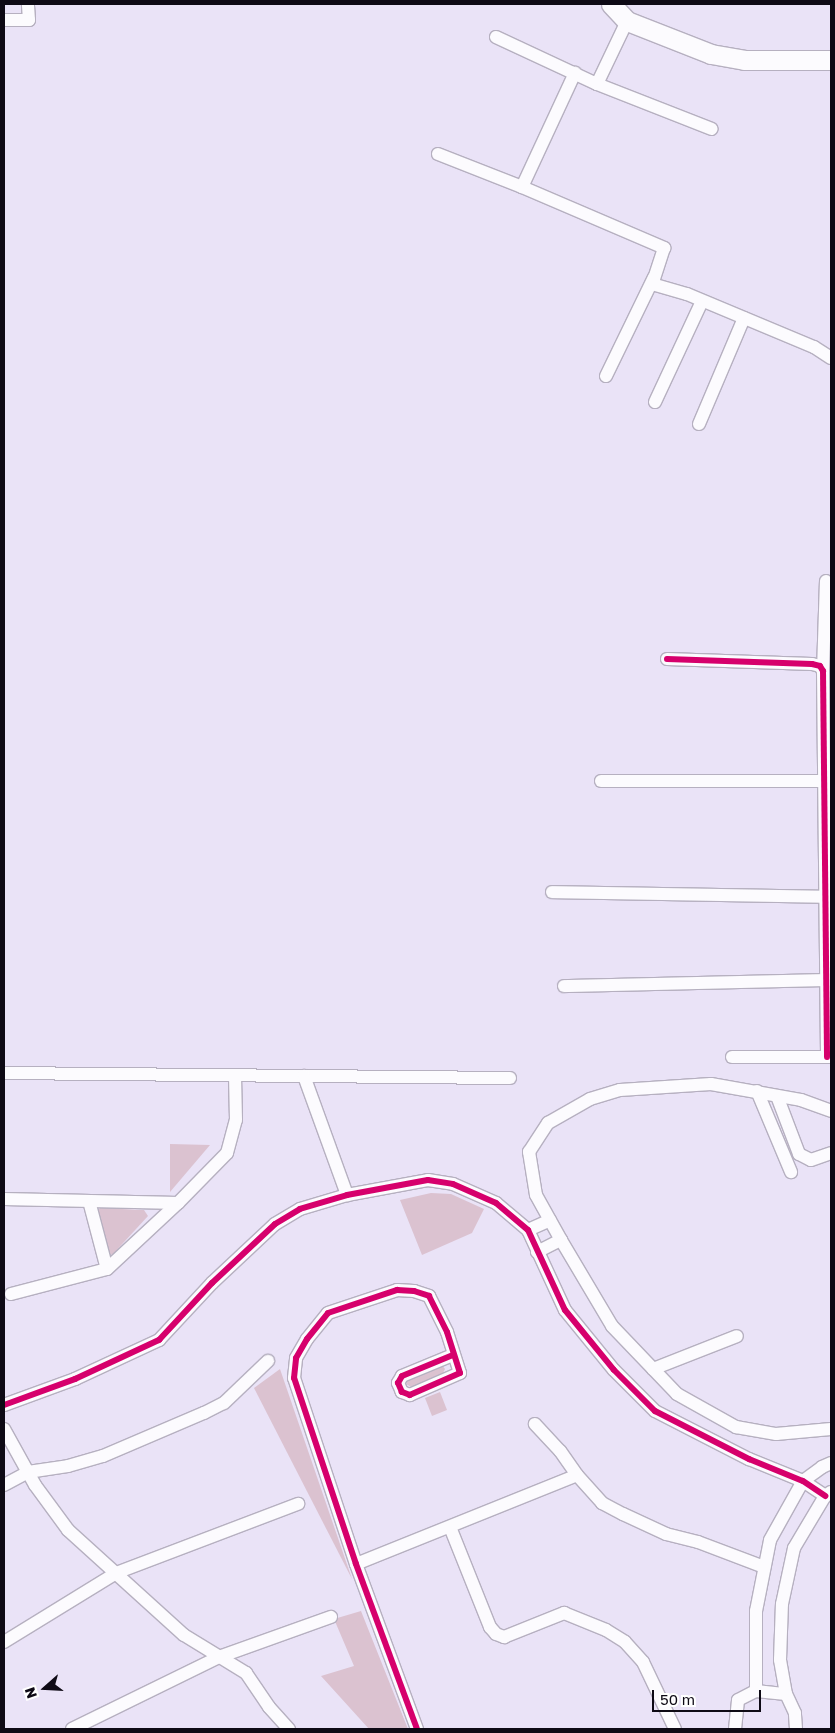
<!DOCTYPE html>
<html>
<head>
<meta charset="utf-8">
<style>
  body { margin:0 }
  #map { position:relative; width:835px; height:1733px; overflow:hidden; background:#eae3f7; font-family:"Golos Text",sans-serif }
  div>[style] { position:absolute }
  .green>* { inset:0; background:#dbc2d0 }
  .roads { filter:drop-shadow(1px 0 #b6b0c0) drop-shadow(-1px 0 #b6b0c0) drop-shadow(0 1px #b6b0c0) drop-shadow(0 -1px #b6b0c0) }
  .street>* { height:12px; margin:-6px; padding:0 6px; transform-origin:6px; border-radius:6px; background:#fcfbfe }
  .secondary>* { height:19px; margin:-9.5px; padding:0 9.5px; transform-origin:9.5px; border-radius:9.5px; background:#fcfbfe }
  .cycleway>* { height:6px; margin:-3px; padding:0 3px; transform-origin:3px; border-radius:3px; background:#d6006c }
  span { translate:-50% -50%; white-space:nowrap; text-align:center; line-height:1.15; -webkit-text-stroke:4.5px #fff; paint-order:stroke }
  .frame { position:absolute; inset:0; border:5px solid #0e0a15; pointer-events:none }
  .north { position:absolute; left:20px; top:1663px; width:50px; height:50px; -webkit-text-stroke:4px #fff; paint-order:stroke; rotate:251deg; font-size:14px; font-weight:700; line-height:20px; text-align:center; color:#0e0a15 }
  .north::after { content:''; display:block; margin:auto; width:18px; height:22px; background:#0e0a15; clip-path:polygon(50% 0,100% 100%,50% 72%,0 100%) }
  .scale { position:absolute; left:652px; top:1690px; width:109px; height:22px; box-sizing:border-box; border:2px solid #0e0a15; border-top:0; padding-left:6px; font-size:15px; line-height:18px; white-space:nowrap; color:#0e0a15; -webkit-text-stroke:4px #fff; paint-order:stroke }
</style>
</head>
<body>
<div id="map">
  <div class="green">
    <i style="clip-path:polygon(170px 1144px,210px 1145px,170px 1192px)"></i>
    <i style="clip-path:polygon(431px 1193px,451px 1194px,484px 1209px,472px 1233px,422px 1255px,400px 1200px)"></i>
    <i style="clip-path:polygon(100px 1208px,144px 1210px,148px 1216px,113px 1254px,107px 1256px,97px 1212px)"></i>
    <i style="clip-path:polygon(442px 1365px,445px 1369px,442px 1375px,411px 1387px,406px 1384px,410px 1378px)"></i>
    <i style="clip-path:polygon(280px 1369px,352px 1579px,254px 1388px)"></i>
    <i style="clip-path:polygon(440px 1392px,447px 1410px,432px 1416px,425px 1398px)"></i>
    <i style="clip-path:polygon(361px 1611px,408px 1729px,369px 1729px,321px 1676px,354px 1666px,334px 1619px)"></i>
  </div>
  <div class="roads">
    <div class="street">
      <i style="left:4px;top:20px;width:25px"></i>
      <i style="left:29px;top:20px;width:16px;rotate:-94deg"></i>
      <i style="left:496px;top:37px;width:111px;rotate:25deg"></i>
      <i style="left:597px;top:84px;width:123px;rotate:21.4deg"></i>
      <i style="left:597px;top:84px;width:70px;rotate:-64.5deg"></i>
      <i style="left:438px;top:154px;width:90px;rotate:21.4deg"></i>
      <i style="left:522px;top:187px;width:155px;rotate:23.2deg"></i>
      <i style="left:664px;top:248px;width:38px;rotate:108deg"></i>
      <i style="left:652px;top:284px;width:36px;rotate:16deg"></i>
      <i style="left:687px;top:294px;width:138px;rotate:22.7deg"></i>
      <i style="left:814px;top:347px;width:20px;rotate:33deg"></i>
      <i style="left:522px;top:187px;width:126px;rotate:-65.1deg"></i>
      <i style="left:606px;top:376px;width:110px;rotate:-64.1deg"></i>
      <i style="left:655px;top:402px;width:111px;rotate:-65deg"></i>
      <i style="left:699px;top:424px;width:115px;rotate:-67deg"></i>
      <i style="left:667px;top:659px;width:145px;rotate:2deg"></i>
      <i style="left:812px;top:664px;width:8px;rotate:14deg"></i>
      <i style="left:820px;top:666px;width:6px;rotate:59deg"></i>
      <i style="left:823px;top:671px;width:386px;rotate:89.4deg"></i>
      <i style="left:823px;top:671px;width:90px;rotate:-88.1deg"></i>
      <i style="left:601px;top:781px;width:230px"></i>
      <i style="left:552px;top:892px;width:279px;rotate:1deg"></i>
      <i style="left:564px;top:986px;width:267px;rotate:-1.3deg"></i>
      <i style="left:732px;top:1057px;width:99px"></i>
      <i style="left:4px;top:1073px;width:506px;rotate:0.57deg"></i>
      <i style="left:304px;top:1076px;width:127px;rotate:70.1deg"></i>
      <i style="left:757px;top:1091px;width:88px;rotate:67.2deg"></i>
      <i style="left:777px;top:1096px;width:62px;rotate:69.2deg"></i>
      <i style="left:799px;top:1154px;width:13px;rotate:27deg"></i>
      <i style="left:811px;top:1160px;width:21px;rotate:-19deg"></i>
      <i style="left:4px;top:1199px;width:174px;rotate:1.3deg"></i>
      <i style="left:89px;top:1201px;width:70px;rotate:75.2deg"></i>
      <i style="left:528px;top:1230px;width:24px;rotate:-24deg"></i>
      <i style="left:561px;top:1240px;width:100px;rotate:59.3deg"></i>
      <i style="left:612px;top:1326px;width:94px;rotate:46.3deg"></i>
      <i style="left:677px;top:1394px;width:68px;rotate:29.2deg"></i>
      <i style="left:736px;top:1427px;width:41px;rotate:9.9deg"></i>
      <i style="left:776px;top:1434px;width:55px;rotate:-5.2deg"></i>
      <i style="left:537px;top:1252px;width:27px;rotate:-27deg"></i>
      <i style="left:561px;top:1240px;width:51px;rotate:-119.1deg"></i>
      <i style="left:536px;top:1195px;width:44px;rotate:-99.2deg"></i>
      <i style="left:529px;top:1152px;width:35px;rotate:-57deg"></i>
      <i style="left:548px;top:1123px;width:48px;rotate:-29.7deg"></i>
      <i style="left:590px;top:1099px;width:31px;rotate:-17deg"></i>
      <i style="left:620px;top:1090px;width:91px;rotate:-3.8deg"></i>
      <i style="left:711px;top:1084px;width:91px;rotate:10.1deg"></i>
      <i style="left:801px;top:1100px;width:32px;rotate:20deg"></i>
      <i style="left:11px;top:1294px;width:99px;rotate:-14.6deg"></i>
      <i style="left:107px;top:1269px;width:97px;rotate:-42.9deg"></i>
      <i style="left:178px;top:1203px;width:70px;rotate:-45.6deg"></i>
      <i style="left:227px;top:1153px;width:34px;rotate:-75deg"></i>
      <i style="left:236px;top:1120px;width:45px;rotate:-91.3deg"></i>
      <i style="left:653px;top:1369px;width:90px;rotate:-21.4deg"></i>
      <i style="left:4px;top:1405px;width:76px;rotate:-20.1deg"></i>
      <i style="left:75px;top:1379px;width:93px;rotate:-24.9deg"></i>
      <i style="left:159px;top:1340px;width:78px;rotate:-47.1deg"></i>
      <i style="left:212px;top:1283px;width:86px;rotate:-43.1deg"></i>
      <i style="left:275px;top:1224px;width:29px;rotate:-31deg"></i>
      <i style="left:300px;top:1209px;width:49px;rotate:-16.6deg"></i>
      <i style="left:347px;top:1195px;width:82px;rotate:-10.5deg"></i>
      <i style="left:428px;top:1180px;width:25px;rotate:9deg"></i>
      <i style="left:453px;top:1184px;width:47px;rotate:23.8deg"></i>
      <i style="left:496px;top:1203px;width:42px;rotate:40.2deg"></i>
      <i style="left:528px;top:1230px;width:88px;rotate:65.2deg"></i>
      <i style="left:565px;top:1310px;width:77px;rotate:50.8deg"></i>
      <i style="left:614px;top:1370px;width:58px;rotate:45deg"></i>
      <i style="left:655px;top:1411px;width:106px;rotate:27.1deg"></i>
      <i style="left:749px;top:1459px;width:58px;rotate:22.2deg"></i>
      <i style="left:803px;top:1481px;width:27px;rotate:34deg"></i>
      <i style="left:4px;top:1429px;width:64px;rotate:61deg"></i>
      <i style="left:35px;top:1485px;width:56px;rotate:53.7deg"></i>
      <i style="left:68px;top:1530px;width:156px;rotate:42.2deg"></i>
      <i style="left:184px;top:1635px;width:73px;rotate:31.5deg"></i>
      <i style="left:246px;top:1673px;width:41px;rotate:55.9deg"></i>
      <i style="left:269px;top:1707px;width:30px;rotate:48deg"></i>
      <i style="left:577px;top:1475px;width:38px;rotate:48deg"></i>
      <i style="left:602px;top:1503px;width:24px;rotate:28deg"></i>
      <i style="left:623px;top:1514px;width:47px;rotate:24.9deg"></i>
      <i style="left:666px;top:1534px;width:33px;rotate:14deg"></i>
      <i style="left:698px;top:1542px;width:71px;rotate:20.7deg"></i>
      <i style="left:4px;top:1485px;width:27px;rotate:-28deg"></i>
      <i style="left:28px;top:1472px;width:40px;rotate:-8.5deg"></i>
      <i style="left:68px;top:1466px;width:36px;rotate:-16deg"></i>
      <i style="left:103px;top:1456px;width:110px;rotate:-23.1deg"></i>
      <i style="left:204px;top:1413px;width:22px;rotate:-27deg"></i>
      <i style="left:224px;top:1403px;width:61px;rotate:-43.7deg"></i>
      <i style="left:450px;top:1527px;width:108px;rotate:68.2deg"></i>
      <i style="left:490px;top:1627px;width:9px;rotate:49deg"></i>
      <i style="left:496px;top:1634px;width:9px;rotate:21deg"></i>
      <i style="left:504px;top:1637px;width:65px;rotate:-21.8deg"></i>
      <i style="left:564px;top:1613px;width:45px;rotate:22deg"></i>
      <i style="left:606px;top:1630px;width:22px;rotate:32deg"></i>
      <i style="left:625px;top:1642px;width:27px;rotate:48deg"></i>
      <i style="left:643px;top:1662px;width:74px;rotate:64.5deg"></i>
      <i style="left:356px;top:1564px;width:238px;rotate:-21.9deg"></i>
      <i style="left:577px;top:1475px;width:29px;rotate:-125deg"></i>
      <i style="left:560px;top:1451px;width:37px;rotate:-133deg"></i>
      <i style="left:4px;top:1642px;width:132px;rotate:-31.6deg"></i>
      <i style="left:116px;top:1573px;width:195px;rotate:-20.8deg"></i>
      <i style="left:756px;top:1691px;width:30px;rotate:6deg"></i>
      <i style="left:72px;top:1729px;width:164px;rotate:-26.1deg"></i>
      <i style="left:219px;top:1657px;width:119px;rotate:-19.7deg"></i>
      <i style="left:417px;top:1729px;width:176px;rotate:-110.3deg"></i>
      <i style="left:356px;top:1564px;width:196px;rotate:-108.4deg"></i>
      <i style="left:294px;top:1378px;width:20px;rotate:-84deg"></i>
      <i style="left:296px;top:1358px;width:22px;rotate:-60deg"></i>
      <i style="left:307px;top:1339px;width:33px;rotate:-51deg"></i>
      <i style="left:328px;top:1313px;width:73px;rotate:-18.4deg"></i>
      <i style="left:397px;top:1290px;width:17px;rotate:3deg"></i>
      <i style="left:414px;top:1291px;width:16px;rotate:18deg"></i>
      <i style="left:429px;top:1296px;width:40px;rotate:63.4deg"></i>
      <i style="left:447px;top:1332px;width:43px;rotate:72.4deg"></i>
      <i style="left:460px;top:1373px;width:55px;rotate:156.3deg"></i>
      <i style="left:410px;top:1395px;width:9px;rotate:-159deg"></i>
      <i style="left:402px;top:1392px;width:10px;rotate:-114deg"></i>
      <i style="left:398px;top:1383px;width:8px;rotate:-60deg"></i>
      <i style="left:402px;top:1376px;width:55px;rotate:-22.4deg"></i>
      <i style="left:735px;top:1729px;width:29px;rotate:-84deg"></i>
      <i style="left:738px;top:1700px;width:20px;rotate:-27deg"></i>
      <i style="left:756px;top:1691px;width:80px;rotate:-90deg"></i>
      <i style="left:756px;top:1611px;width:72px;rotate:-78.8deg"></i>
      <i style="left:770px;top:1540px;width:68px;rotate:-60.8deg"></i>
      <i style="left:803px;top:1481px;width:24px;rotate:-36deg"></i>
      <i style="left:822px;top:1467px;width:10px;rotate:-24deg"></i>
      <i style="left:796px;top:1729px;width:16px;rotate:-94deg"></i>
      <i style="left:795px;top:1713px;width:21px;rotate:-115deg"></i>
      <i style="left:786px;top:1694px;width:35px;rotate:-100deg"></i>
      <i style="left:780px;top:1660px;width:56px;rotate:-88deg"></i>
      <i style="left:782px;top:1604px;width:57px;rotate:-77.9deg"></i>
      <i style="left:794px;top:1548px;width:61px;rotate:-59.2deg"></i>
      <i style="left:825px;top:1496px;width:7px;rotate:-34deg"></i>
    </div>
    <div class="secondary">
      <i style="left:611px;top:4px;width:23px;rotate:47deg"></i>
      <i style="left:627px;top:21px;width:90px;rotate:21.4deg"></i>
      <i style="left:711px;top:54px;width:34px;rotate:10deg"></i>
      <i style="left:744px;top:60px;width:87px"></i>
    </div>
  </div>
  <div class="cycleway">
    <i style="left:667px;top:659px;width:145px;rotate:2deg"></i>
    <i style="left:812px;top:664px;width:8px;rotate:14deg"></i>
    <i style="left:820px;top:666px;width:6px;rotate:59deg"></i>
    <i style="left:823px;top:671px;width:386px;rotate:89.4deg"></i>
    <i style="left:4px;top:1405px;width:76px;rotate:-20.1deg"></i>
    <i style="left:75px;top:1379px;width:93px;rotate:-24.9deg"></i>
    <i style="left:159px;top:1340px;width:78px;rotate:-47.1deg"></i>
    <i style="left:212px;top:1283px;width:86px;rotate:-43.1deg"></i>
    <i style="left:275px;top:1224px;width:29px;rotate:-31deg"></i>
    <i style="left:300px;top:1209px;width:49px;rotate:-16.6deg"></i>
    <i style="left:347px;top:1195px;width:82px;rotate:-10.5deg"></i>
    <i style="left:428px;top:1180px;width:25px;rotate:9deg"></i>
    <i style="left:453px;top:1184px;width:47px;rotate:23.8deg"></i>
    <i style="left:496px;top:1203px;width:42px;rotate:40.2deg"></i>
    <i style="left:528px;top:1230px;width:88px;rotate:65.2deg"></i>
    <i style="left:565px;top:1310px;width:77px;rotate:50.8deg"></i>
    <i style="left:614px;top:1370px;width:58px;rotate:45deg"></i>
    <i style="left:655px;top:1411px;width:106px;rotate:27.1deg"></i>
    <i style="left:749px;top:1459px;width:58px;rotate:22.2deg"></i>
    <i style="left:803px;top:1481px;width:27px;rotate:34deg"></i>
    <i style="left:417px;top:1729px;width:176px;rotate:-110.3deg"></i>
    <i style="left:356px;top:1564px;width:196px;rotate:-108.4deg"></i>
    <i style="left:294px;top:1378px;width:20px;rotate:-84deg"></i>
    <i style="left:296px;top:1358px;width:22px;rotate:-60deg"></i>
    <i style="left:307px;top:1339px;width:33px;rotate:-51deg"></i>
    <i style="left:328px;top:1313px;width:73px;rotate:-18.4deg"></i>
    <i style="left:397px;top:1290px;width:17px;rotate:3deg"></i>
    <i style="left:414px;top:1291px;width:16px;rotate:18deg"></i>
    <i style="left:429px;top:1296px;width:40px;rotate:63.4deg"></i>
    <i style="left:447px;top:1332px;width:43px;rotate:72.4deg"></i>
    <i style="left:460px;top:1373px;width:55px;rotate:156.3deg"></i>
    <i style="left:410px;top:1395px;width:9px;rotate:-159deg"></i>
    <i style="left:402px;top:1392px;width:10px;rotate:-114deg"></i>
    <i style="left:398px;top:1383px;width:8px;rotate:-60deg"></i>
    <i style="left:402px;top:1376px;width:55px;rotate:-22.4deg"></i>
  </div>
  <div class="frame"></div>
  <div class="north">N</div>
  <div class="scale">50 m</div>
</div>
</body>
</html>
